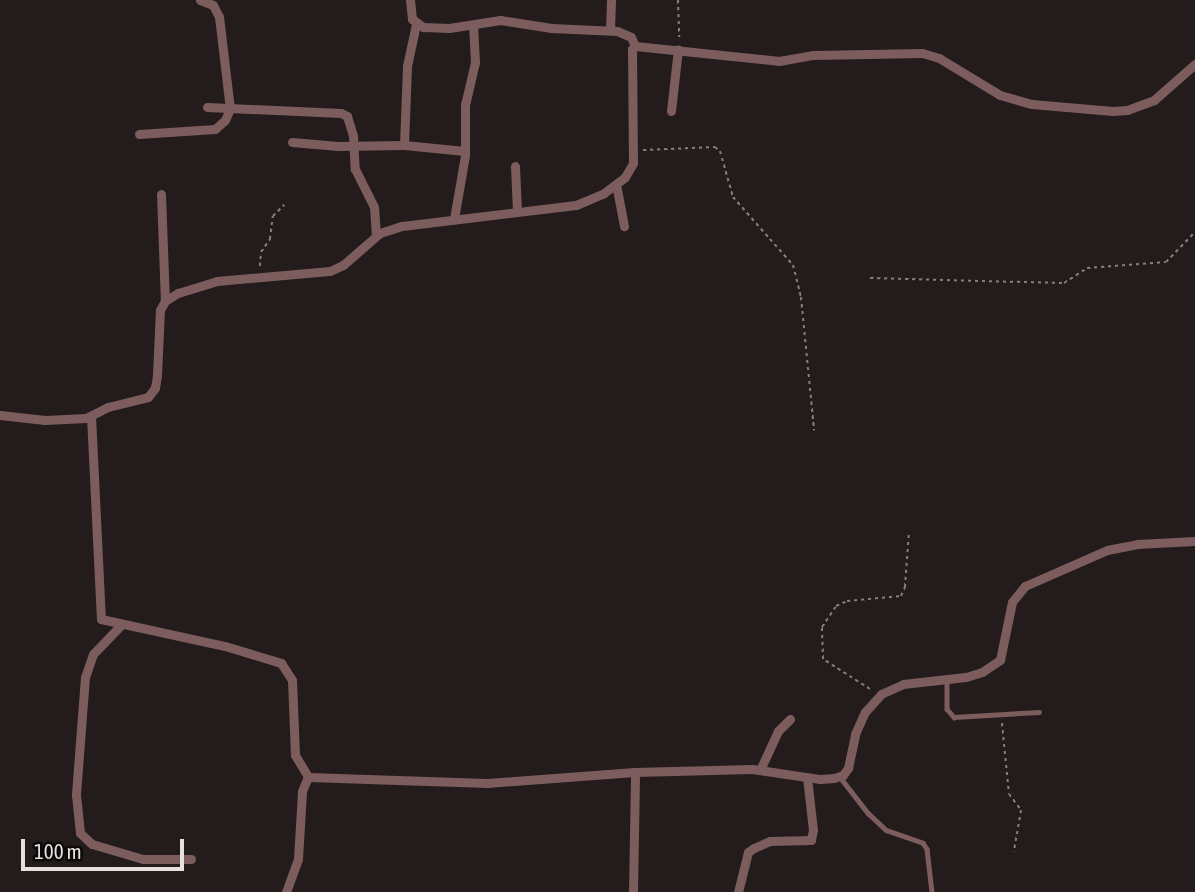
<!DOCTYPE html>
<html>
<head>
<meta charset="utf-8">
<style>
  body { margin:0 }
  #map { position:relative; width:1195px; height:892px; overflow:hidden; background:#241c1c; font-family:"Asap Condensed",sans-serif }
  div>[style] { position:absolute }
  .path>* { height:2px; margin-top:-1px; transform-origin:0; background:repeating-linear-gradient(90deg,#857e7e 0 3.5px,transparent 0 7px) }
  .service>* { height:4.5px; margin:-2.25px; padding:0 2.25px; transform-origin:2.25px; border-radius:2.25px; background:#7c5c5c }
  .minor>* { height:9px; margin:-4.5px; padding:0 4.5px; transform-origin:4.5px; border-radius:4.5px; background:#7c5c5c }
  span { translate:-50% -50%; white-space:nowrap; text-align:center; line-height:1.15; -webkit-text-stroke:5px #0b0808; paint-order:stroke }
  .scale { position:absolute; left:21px; top:839px; width:163px; height:32px; box-sizing:border-box; border:4px solid #e6e0e0; border-top:0; padding-left:9px; font-size:21px; line-height:24px; white-space:nowrap; color:#e6e0e0; -webkit-text-stroke:5px #0b0808; paint-order:stroke }
</style>
</head>
<body>
<div id="map">
  <div class="path">
    <i style="left:678px;top:0;width:37px;rotate:88deg"></i>
    <i style="left:643px;top:150px;width:72px;rotate:-2.4deg"></i>
    <i style="left:715px;top:147px;width:6px;rotate:39deg"></i>
    <i style="left:720px;top:151px;width:48px;rotate:74.2deg"></i>
    <i style="left:733px;top:197px;width:91px;rotate:48.6deg"></i>
    <i style="left:793px;top:265px;width:33px;rotate:76deg"></i>
    <i style="left:801px;top:297px;width:134px;rotate:84.4deg"></i>
    <i style="left:260px;top:266px;width:14px;rotate:-86deg"></i>
    <i style="left:261px;top:252px;width:16px;rotate:-55deg"></i>
    <i style="left:270px;top:239px;width:23px;rotate:-83deg"></i>
    <i style="left:273px;top:216px;width:16px;rotate:-45deg"></i>
    <i style="left:870px;top:278px;width:194px;rotate:1.5deg"></i>
    <i style="left:1064px;top:283px;width:27px;rotate:-33deg"></i>
    <i style="left:1087px;top:268px;width:79px;rotate:-4.3deg"></i>
    <i style="left:1166px;top:262px;width:42px;rotate:-46deg"></i>
    <i style="left:870px;top:689px;width:56px;rotate:-147.4deg"></i>
    <i style="left:823px;top:659px;width:32px;rotate:-92deg"></i>
    <i style="left:822px;top:627px;width:25px;rotate:-56deg"></i>
    <i style="left:836px;top:606px;width:12px;rotate:-24deg"></i>
    <i style="left:847px;top:601px;width:54px;rotate:-5.3deg"></i>
    <i style="left:901px;top:596px;width:10px;rotate:-66deg"></i>
    <i style="left:905px;top:587px;width:56px;rotate:-85.9deg"></i>
    <i style="left:1002px;top:723px;width:71px;rotate:84.4deg"></i>
    <i style="left:1009px;top:794px;width:20px;rotate:53deg"></i>
    <i style="left:1021px;top:810px;width:42px;rotate:99.7deg"></i>
  </div>
  <div class="service">
    <i style="left:947px;top:680px;width:29px;rotate:90deg"></i>
    <i style="left:947px;top:709px;width:11px;rotate:49deg"></i>
    <i style="left:954px;top:717px;width:85px;rotate:-3.4deg"></i>
    <i style="left:840px;top:777px;width:46px;rotate:52.1deg"></i>
    <i style="left:868px;top:813px;width:25px;rotate:43deg"></i>
    <i style="left:886px;top:830px;width:39px;rotate:19deg"></i>
    <i style="left:923px;top:843px;width:7px;rotate:56deg"></i>
    <i style="left:927px;top:849px;width:43px;rotate:83.4deg"></i>
  </div>
  <div class="minor">
    <i style="left:410px;top:0;width:19px;rotate:84deg"></i>
    <i style="left:412px;top:19px;width:14px;rotate:36deg"></i>
    <i style="left:423px;top:27px;width:26px;rotate:2deg"></i>
    <i style="left:449px;top:28px;width:52px;rotate:-8.9deg"></i>
    <i style="left:500px;top:20px;width:52px;rotate:8.9deg"></i>
    <i style="left:551px;top:28px;width:66px;rotate:2.6deg"></i>
    <i style="left:617px;top:31px;width:15px;rotate:23deg"></i>
    <i style="left:631px;top:37px;width:10px;rotate:66deg"></i>
    <i style="left:610px;top:30px;width:30px;rotate:-88deg"></i>
    <i style="left:207px;top:107px;width:134px;rotate:2.6deg"></i>
    <i style="left:341px;top:113px;width:7px;rotate:27deg"></i>
    <i style="left:347px;top:116px;width:21px;rotate:73deg"></i>
    <i style="left:353px;top:136px;width:33px;rotate:87deg"></i>
    <i style="left:355px;top:169px;width:42px;rotate:63.4deg"></i>
    <i style="left:374px;top:207px;width:29px;rotate:86deg"></i>
    <i style="left:671px;top:111px;width:62px;rotate:-83.6deg"></i>
    <i style="left:139px;top:134px;width:76px;rotate:-3.8deg"></i>
    <i style="left:215px;top:129px;width:13px;rotate:-42deg"></i>
    <i style="left:225px;top:120px;width:12px;rotate:-66deg"></i>
    <i style="left:230px;top:109px;width:93px;rotate:-96.8deg"></i>
    <i style="left:219px;top:17px;width:13px;rotate:-117deg"></i>
    <i style="left:213px;top:5px;width:14px;rotate:-159deg"></i>
    <i style="left:292px;top:142px;width:46px;rotate:5deg"></i>
    <i style="left:338px;top:146px;width:66px;rotate:-0.9deg"></i>
    <i style="left:404px;top:145px;width:61px;rotate:5.6deg"></i>
    <i style="left:404px;top:145px;width:79px;rotate:-87.8deg"></i>
    <i style="left:407px;top:66px;width:43px;rotate:-77.9deg"></i>
    <i style="left:515px;top:166px;width:46px;rotate:87.5deg"></i>
    <i style="left:616px;top:184px;width:43px;rotate:79.2deg"></i>
    <i style="left:161px;top:194px;width:107px;rotate:87.9deg"></i>
    <i style="left:454px;top:219px;width:65px;rotate:-80.2deg"></i>
    <i style="left:465px;top:155px;width:50px;rotate:-90deg"></i>
    <i style="left:465px;top:105px;width:44px;rotate:-76.9deg"></i>
    <i style="left:475px;top:62px;width:36px;rotate:-93deg"></i>
    <i style="left:0;top:415px;width:45px;rotate:6.3deg"></i>
    <i style="left:45px;top:420px;width:41px;rotate:-2.8deg"></i>
    <i style="left:86px;top:418px;width:25px;rotate:-27deg"></i>
    <i style="left:108px;top:407px;width:41px;rotate:-14deg"></i>
    <i style="left:148px;top:397px;width:11px;rotate:-52deg"></i>
    <i style="left:155px;top:388px;width:13px;rotate:-81deg"></i>
    <i style="left:157px;top:375px;width:65px;rotate:-87.4deg"></i>
    <i style="left:160px;top:310px;width:10px;rotate:-61deg"></i>
    <i style="left:165px;top:301px;width:15px;rotate:-32deg"></i>
    <i style="left:178px;top:293px;width:41px;rotate:-17.1deg"></i>
    <i style="left:217px;top:281px;width:113px;rotate:-5.1deg"></i>
    <i style="left:330px;top:271px;width:14px;rotate:-25deg"></i>
    <i style="left:343px;top:265px;width:49px;rotate:-40.9deg"></i>
    <i style="left:380px;top:233px;width:23px;rotate:-18deg"></i>
    <i style="left:402px;top:226px;width:175px;rotate:-6.9deg"></i>
    <i style="left:576px;top:205px;width:30px;rotate:-23deg"></i>
    <i style="left:604px;top:193px;width:26px;rotate:-37deg"></i>
    <i style="left:625px;top:177px;width:16px;rotate:-60deg"></i>
    <i style="left:633px;top:163px;width:114px;rotate:-90.5deg"></i>
    <i style="left:632px;top:49px;width:4px;rotate:-45deg"></i>
    <i style="left:635px;top:46px;width:145px;rotate:5.9deg"></i>
    <i style="left:779px;top:61px;width:35px;rotate:-10deg"></i>
    <i style="left:813px;top:55px;width:109px;rotate:-1.1deg"></i>
    <i style="left:922px;top:53px;width:18px;rotate:16deg"></i>
    <i style="left:939px;top:58px;width:71px;rotate:31.2deg"></i>
    <i style="left:1000px;top:95px;width:33px;rotate:16deg"></i>
    <i style="left:1032px;top:104px;width:81px;rotate:4.9deg"></i>
    <i style="left:1113px;top:111px;width:14px;rotate:-4deg"></i>
    <i style="left:1127px;top:110px;width:29px;rotate:-20deg"></i>
    <i style="left:1154px;top:100px;width:55px;rotate:-41.3deg"></i>
    <i style="left:91px;top:416px;width:203px;rotate:87.2deg"></i>
    <i style="left:101px;top:619px;width:127px;rotate:12.3deg"></i>
    <i style="left:225px;top:646px;width:59px;rotate:16.9deg"></i>
    <i style="left:281px;top:663px;width:20px;rotate:57deg"></i>
    <i style="left:292px;top:680px;width:75px;rotate:87.7deg"></i>
    <i style="left:295px;top:755px;width:26px;rotate:59deg"></i>
    <i style="left:121px;top:625px;width:40px;rotate:134deg"></i>
    <i style="left:93px;top:654px;width:24px;rotate:109deg"></i>
    <i style="left:85px;top:677px;width:118px;rotate:94.4deg"></i>
    <i style="left:76px;top:795px;width:38px;rotate:84deg"></i>
    <i style="left:80px;top:833px;width:16px;rotate:43deg"></i>
    <i style="left:92px;top:844px;width:53px;rotate:16.4deg"></i>
    <i style="left:143px;top:859px;width:48px"></i>
    <i style="left:760px;top:770px;width:43px;rotate:-65.2deg"></i>
    <i style="left:778px;top:731px;width:17px;rotate:-45deg"></i>
    <i style="left:286px;top:892px;width:35px;rotate:-70deg"></i>
    <i style="left:298px;top:859px;width:68px;rotate:-86.6deg"></i>
    <i style="left:302px;top:791px;width:15px;rotate:-67deg"></i>
    <i style="left:308px;top:777px;width:179px;rotate:1.9deg"></i>
    <i style="left:487px;top:783px;width:148px;rotate:-4.3deg"></i>
    <i style="left:635px;top:772px;width:117px;rotate:-1.5deg"></i>
    <i style="left:752px;top:769px;width:69px;rotate:8.4deg"></i>
    <i style="left:820px;top:779px;width:14px;rotate:-4deg"></i>
    <i style="left:834px;top:778px;width:9px;rotate:-18deg"></i>
    <i style="left:843px;top:775px;width:9px;rotate:-54deg"></i>
    <i style="left:848px;top:768px;width:35px;rotate:-78deg"></i>
    <i style="left:855px;top:734px;width:24px;rotate:-66deg"></i>
    <i style="left:865px;top:712px;width:24px;rotate:-48deg"></i>
    <i style="left:881px;top:694px;width:24px;rotate:-24deg"></i>
    <i style="left:903px;top:684px;width:63px;rotate:-6.3deg"></i>
    <i style="left:966px;top:677px;width:17px;rotate:-17deg"></i>
    <i style="left:982px;top:672px;width:22px;rotate:-34deg"></i>
    <i style="left:1000px;top:660px;width:59px;rotate:-78.3deg"></i>
    <i style="left:1012px;top:602px;width:21px;rotate:-51deg"></i>
    <i style="left:1025px;top:586px;width:90px;rotate:-23.7deg"></i>
    <i style="left:1107px;top:550px;width:31px;rotate:-11deg"></i>
    <i style="left:1137px;top:544px;width:58px;rotate:-3deg"></i>
    <i style="left:633px;top:892px;width:120px;rotate:-89deg"></i>
    <i style="left:738px;top:892px;width:41px;rotate:-76deg"></i>
    <i style="left:748px;top:852px;width:7px;rotate:-34deg"></i>
    <i style="left:754px;top:848px;width:17px;rotate:-24deg"></i>
    <i style="left:770px;top:841px;width:41px;rotate:-1.4deg"></i>
    <i style="left:811px;top:840px;width:10px;rotate:-79deg"></i>
    <i style="left:813px;top:830px;width:53px;rotate:-96.5deg"></i>
  </div>
  <div class="scale">100 m</div>
</div>
</body>
</html>
